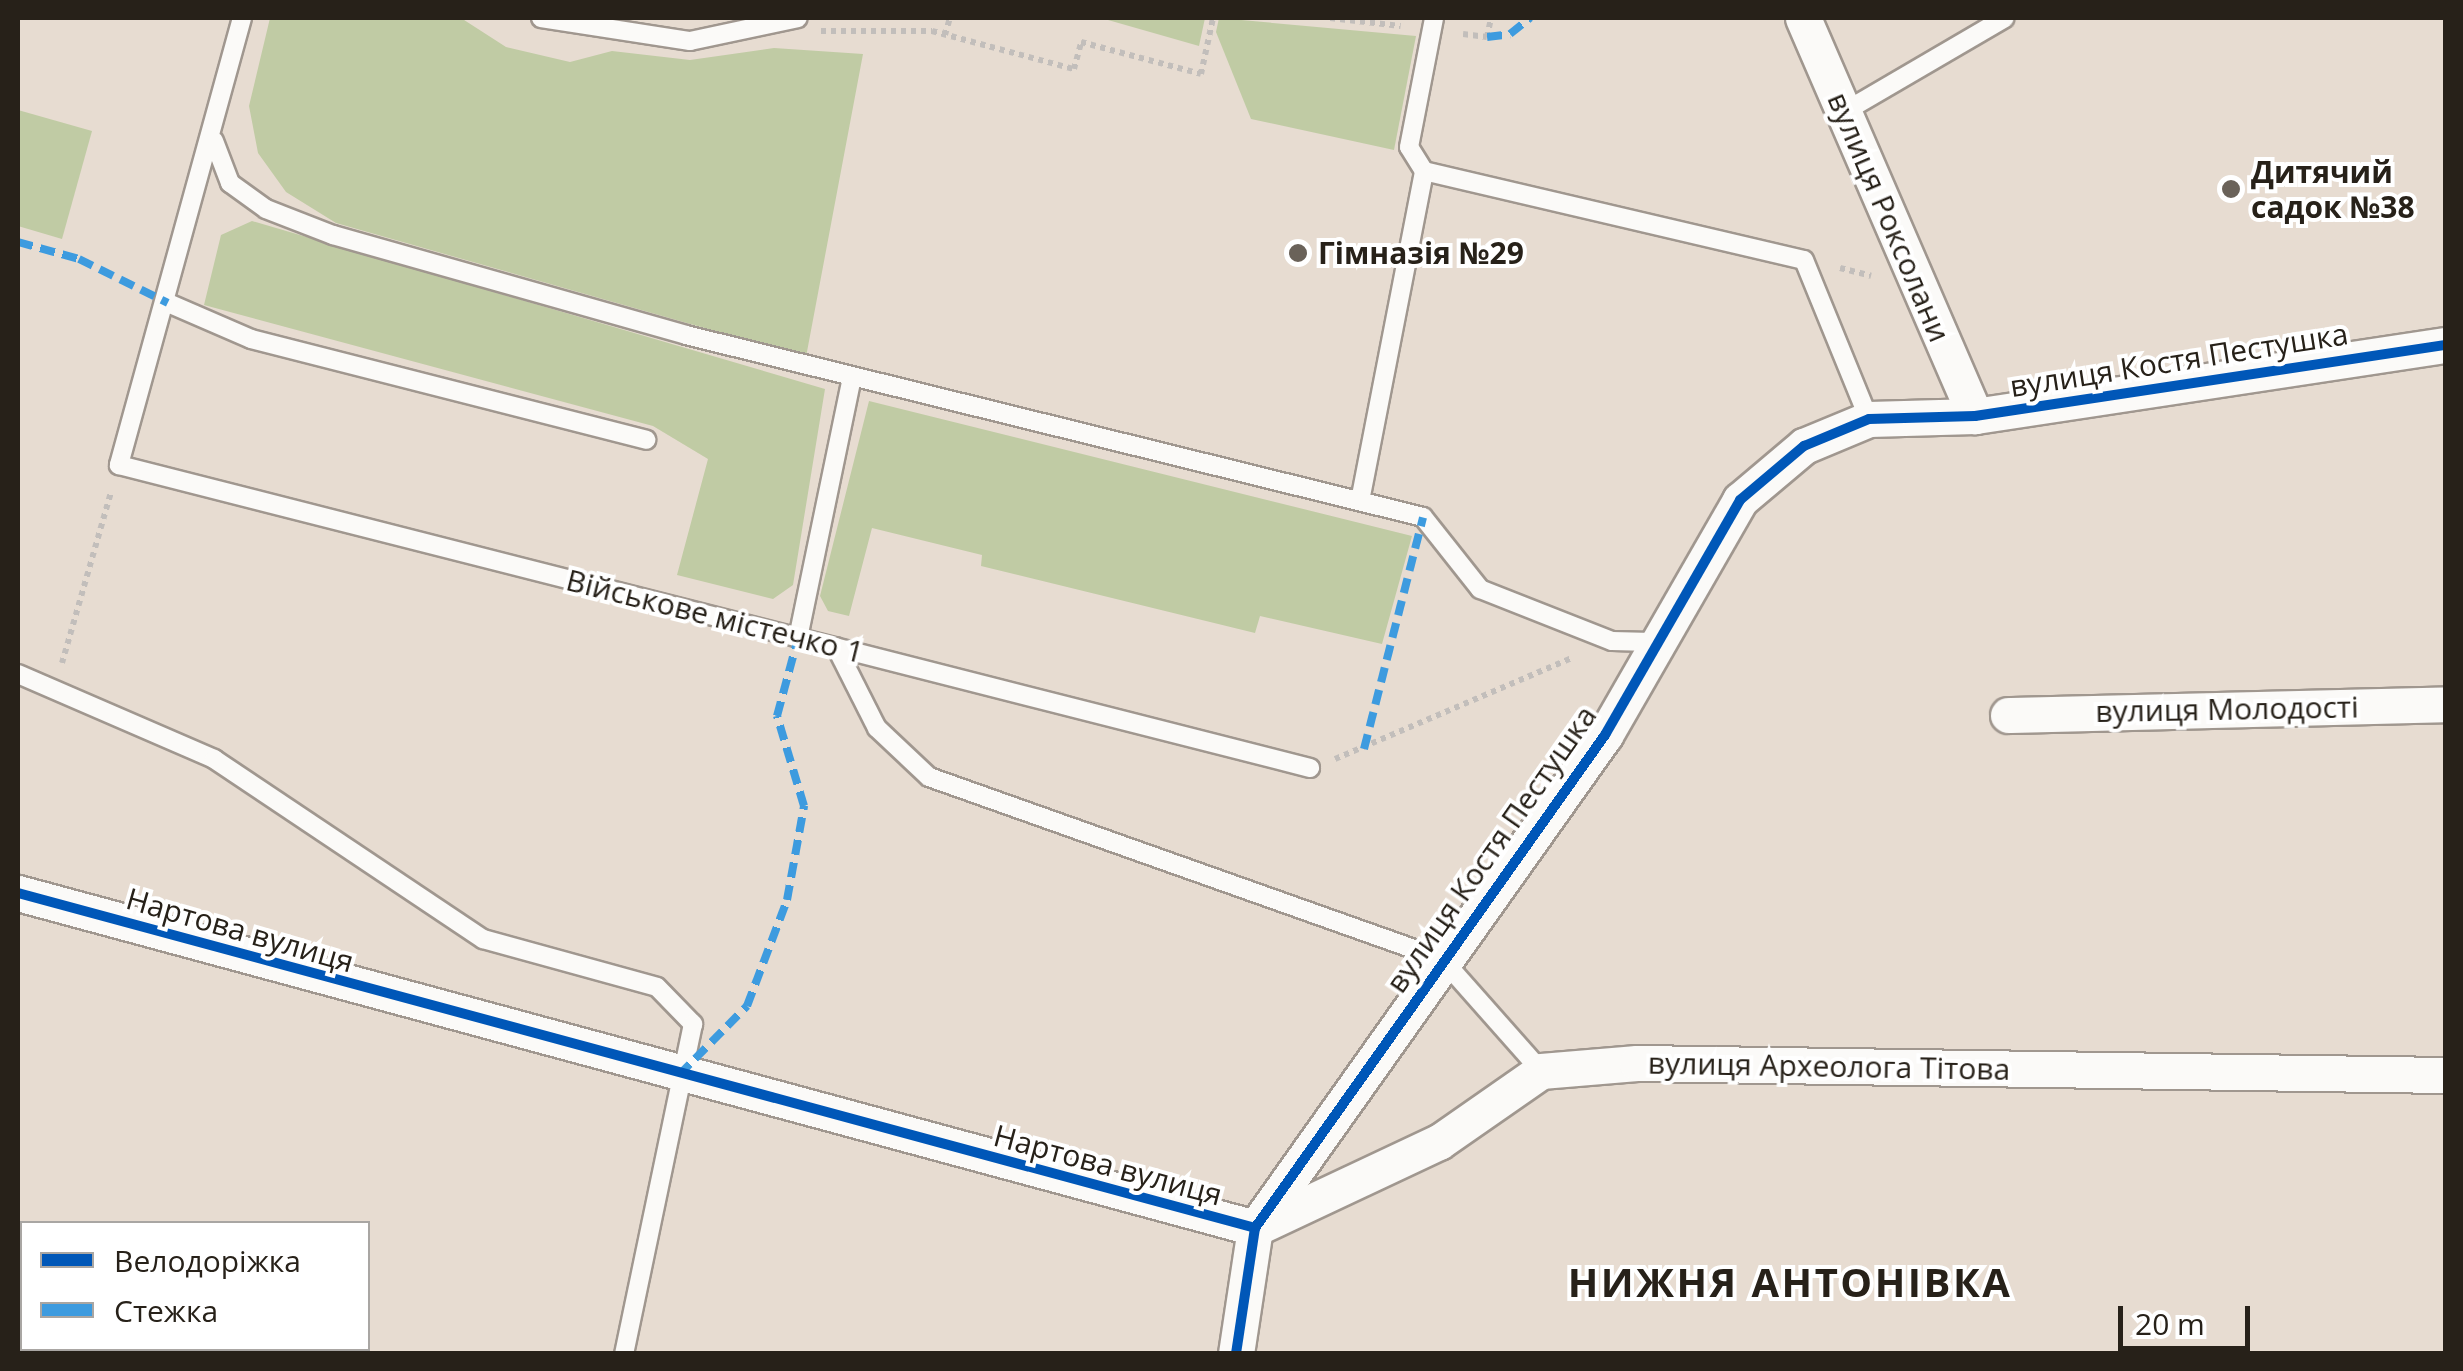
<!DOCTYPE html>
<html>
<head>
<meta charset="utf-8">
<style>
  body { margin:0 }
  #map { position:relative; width:2463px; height:1371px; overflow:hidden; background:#e7dcd1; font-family:"Open Sans",sans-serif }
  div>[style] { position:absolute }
  .green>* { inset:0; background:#c0cba4 }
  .path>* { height:6px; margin-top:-3px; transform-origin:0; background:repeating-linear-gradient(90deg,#c2bebb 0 5px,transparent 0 10px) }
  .roads { filter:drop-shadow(2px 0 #a0978f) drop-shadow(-2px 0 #a0978f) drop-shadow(0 2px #a0978f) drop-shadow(0 -2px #a0978f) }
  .lane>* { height:18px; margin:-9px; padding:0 9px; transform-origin:9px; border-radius:9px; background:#fbfaf8 }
  .street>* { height:35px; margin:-17.5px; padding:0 17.5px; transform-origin:17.5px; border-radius:17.5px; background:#fbfaf8 }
  .quiet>* { height:8px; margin-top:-4px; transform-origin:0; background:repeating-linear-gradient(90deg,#3d9bdf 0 15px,transparent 0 23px) }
  .cycleway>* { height:10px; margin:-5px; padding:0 5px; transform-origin:5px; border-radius:5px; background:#0057b8 }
  .dots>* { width:28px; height:28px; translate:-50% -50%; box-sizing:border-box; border:5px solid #fff; border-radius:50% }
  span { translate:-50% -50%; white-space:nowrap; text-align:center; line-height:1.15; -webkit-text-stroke:8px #fff; paint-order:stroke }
  .poi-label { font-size:30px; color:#272119; font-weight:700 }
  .left { translate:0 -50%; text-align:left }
  .street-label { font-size:30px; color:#272119 }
  .district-label { font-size:40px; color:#272119; font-weight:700; letter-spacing:2.5px }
  .frame { position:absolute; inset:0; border:20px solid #272119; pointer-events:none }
  .legend { position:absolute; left:20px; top:1221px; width:350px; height:130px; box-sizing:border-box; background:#fff; border:2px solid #a9a6a3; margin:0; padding:12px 18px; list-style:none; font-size:30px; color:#272119 }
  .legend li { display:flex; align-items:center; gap:20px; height:50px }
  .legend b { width:50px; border:2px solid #a9a6a3 }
  .scale { position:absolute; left:2118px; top:1306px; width:132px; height:45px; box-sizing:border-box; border:5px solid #272119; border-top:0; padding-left:12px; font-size:30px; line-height:35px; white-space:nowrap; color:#272119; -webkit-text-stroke:8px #fff; paint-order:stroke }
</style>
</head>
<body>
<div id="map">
  <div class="green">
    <i style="clip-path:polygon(270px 18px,461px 18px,506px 47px,570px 62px,612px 51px,690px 60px,774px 48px,863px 54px,806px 357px,336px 223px,286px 192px,258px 153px,249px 106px)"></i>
    <i style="clip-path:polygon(1101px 18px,1205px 18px,1199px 46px)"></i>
    <i style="clip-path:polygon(1219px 18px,1416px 36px,1394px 150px,1251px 119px,1216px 32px)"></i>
    <i style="clip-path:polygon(18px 110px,92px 131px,62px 239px,18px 226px)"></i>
    <i style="clip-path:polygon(252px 221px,825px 389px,793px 585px,773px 599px,677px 575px,708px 459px,653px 426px,204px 305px,221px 235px)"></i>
    <i style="clip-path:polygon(869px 401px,1412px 536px,1382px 644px,1260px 616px,1255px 633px,981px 566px,982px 555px,872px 528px,849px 616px,828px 611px,820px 596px)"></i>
  </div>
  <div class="path">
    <i style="left:1330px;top:18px;width:71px;rotate:6.4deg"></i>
    <i style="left:821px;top:31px;width:111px"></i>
    <i style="left:932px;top:31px;width:147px;rotate:15deg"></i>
    <i style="left:1074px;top:69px;width:28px;rotate:-75deg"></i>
    <i style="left:1081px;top:42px;width:124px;rotate:14.9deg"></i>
    <i style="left:1201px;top:74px;width:57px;rotate:-77.9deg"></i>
    <i style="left:1463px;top:34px;width:24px;rotate:7deg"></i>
    <i style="left:1487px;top:37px;width:19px;rotate:-78deg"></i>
    <i style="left:945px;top:35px;width:18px;rotate:-74deg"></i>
    <i style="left:1840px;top:268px;width:32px;rotate:14deg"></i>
    <i style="left:62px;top:663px;width:178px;rotate:-74deg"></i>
    <i style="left:1335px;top:759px;width:258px;rotate:-23.1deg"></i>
  </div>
  <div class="roads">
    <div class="lane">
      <i style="left:242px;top:18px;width:464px;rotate:105.4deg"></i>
      <i style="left:119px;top:465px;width:1229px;rotate:14.27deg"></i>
      <i style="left:541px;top:18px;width:151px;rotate:8.8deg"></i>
      <i style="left:690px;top:41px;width:110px;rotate:-12deg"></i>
      <i style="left:1844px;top:112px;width:186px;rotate:-30.3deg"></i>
      <i style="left:214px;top:141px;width:45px;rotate:69.1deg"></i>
      <i style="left:230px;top:183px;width:44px;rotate:35.8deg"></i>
      <i style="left:266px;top:209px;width:72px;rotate:21.2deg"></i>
      <i style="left:333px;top:235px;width:367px;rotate:15.8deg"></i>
      <i style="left:686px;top:335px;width:759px;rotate:13.87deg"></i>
      <i style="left:1423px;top:517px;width:92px;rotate:51.6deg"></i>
      <i style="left:1480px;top:589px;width:142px;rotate:21.5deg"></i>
      <i style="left:1612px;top:641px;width:40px;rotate:1.4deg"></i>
      <i style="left:1424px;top:171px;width:390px;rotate:13.2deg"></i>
      <i style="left:1804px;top:260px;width:172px;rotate:67.8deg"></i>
      <i style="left:168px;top:303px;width:90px;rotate:23.4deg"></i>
      <i style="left:251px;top:339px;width:408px;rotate:14.3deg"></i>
      <i style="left:1360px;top:501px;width:336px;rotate:-79deg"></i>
      <i style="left:1424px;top:171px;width:28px;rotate:-122deg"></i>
      <i style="left:1409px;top:147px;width:131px;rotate:-79deg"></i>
      <i style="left:798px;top:638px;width:266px;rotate:-78.3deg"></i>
      <i style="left:836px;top:647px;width:91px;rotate:63.2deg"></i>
      <i style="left:877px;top:728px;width:71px;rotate:43.3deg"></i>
      <i style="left:929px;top:777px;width:544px;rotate:19.53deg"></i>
      <i style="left:1442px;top:959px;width:149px;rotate:48.5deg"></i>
      <i style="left:18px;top:674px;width:214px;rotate:23.4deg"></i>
      <i style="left:214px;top:759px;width:324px;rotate:33.8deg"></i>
      <i style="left:483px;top:939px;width:180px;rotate:15.4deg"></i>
      <i style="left:657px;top:987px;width:52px;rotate:45.8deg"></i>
      <i style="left:693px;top:1024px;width:337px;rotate:101.8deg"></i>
    </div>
    <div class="street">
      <i style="left:1803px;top:18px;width:434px;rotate:66.6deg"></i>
      <i style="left:2008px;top:715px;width:438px;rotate:-1.4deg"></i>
      <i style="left:18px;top:893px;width:1282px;rotate:15.15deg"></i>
      <i style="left:1255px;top:1228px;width:127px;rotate:98.6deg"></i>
      <i style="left:1258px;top:1227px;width:200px;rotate:-25.2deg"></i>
      <i style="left:1439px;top:1142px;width:124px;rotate:-34.8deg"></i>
      <i style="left:1541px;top:1071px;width:96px;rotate:-4.8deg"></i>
      <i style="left:1637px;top:1063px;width:809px;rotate:0.85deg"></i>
      <i style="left:1255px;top:1228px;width:605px;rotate:-54.63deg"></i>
      <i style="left:1605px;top:735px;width:271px;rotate:-60.1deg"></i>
      <i style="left:1740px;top:500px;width:84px;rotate:-40.2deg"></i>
      <i style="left:1804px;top:446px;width:70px;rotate:-22.6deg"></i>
      <i style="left:1869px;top:419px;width:106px;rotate:-1.6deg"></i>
      <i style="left:1975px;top:416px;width:476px;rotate:-8.6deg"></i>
      <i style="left:18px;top:1261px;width:6px;rotate:51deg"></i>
      <i style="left:116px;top:1348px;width:9px;rotate:41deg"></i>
    </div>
  </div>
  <div class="quiet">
    <i style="left:1487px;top:37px;width:23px;rotate:-7deg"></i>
    <i style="left:1510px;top:34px;width:26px;rotate:-39deg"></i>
    <i style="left:18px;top:242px;width:63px;rotate:15.6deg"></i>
    <i style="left:79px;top:259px;width:99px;rotate:26.3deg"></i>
    <i style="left:1364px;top:749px;width:239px;rotate:-75.7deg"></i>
    <i style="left:679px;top:1075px;width:97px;rotate:-45.4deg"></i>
    <i style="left:747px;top:1006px;width:113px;rotate:-69.3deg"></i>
    <i style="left:787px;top:900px;width:96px;rotate:-79.7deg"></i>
    <i style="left:804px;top:806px;width:94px;rotate:-106.7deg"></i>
    <i style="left:777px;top:716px;width:81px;rotate:-74.9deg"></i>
  </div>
  <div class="cycleway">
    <i style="left:18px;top:893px;width:1282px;rotate:15.15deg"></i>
    <i style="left:1255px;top:1228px;width:127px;rotate:98.6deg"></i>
    <i style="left:1255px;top:1228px;width:605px;rotate:-54.63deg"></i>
    <i style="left:1605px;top:735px;width:271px;rotate:-60.1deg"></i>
    <i style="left:1740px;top:500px;width:84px;rotate:-40.2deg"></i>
    <i style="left:1804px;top:446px;width:70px;rotate:-22.6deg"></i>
    <i style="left:1869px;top:419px;width:106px;rotate:-1.6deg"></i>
    <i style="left:1975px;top:416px;width:476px;rotate:-8.6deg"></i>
  </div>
  <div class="dots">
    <i style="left:2231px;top:189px;background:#6a6259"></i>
    <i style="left:1298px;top:253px;background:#6a6259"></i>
  </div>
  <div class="poi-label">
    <span class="left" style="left:2251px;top:189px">Дитячий<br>садок №38</span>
    <span class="left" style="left:1318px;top:253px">Гімназія №29</span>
  </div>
  <div class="street-label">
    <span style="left:1889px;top:217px;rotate:67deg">вулиця Роксолани</span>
    <span style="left:2179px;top:360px;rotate:-9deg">вулиця Костя Пестушка</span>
    <span style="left:715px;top:616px;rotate:14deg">Військове містечко 1</span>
    <span style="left:2227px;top:709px;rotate:-1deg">вулиця Молодості</span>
    <span style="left:1491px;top:849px;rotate:-55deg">вулиця Костя Пестушка</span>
    <span style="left:240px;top:930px;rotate:16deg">Нартова вулиця</span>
    <span style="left:1829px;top:1066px;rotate:1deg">вулиця Археолога Тітова</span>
    <span style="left:1108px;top:1165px;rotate:15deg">Нартова вулиця</span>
  </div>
  <div class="district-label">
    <span style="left:1790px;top:1282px">НИЖНЯ АНТОНІВКА</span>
  </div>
  <div class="frame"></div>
  <ul class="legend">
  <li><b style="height:12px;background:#0057b8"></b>Велодоріжка</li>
  <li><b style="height:12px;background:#3d9bdf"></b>Стежка</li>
  </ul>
  <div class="scale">20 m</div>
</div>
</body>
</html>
